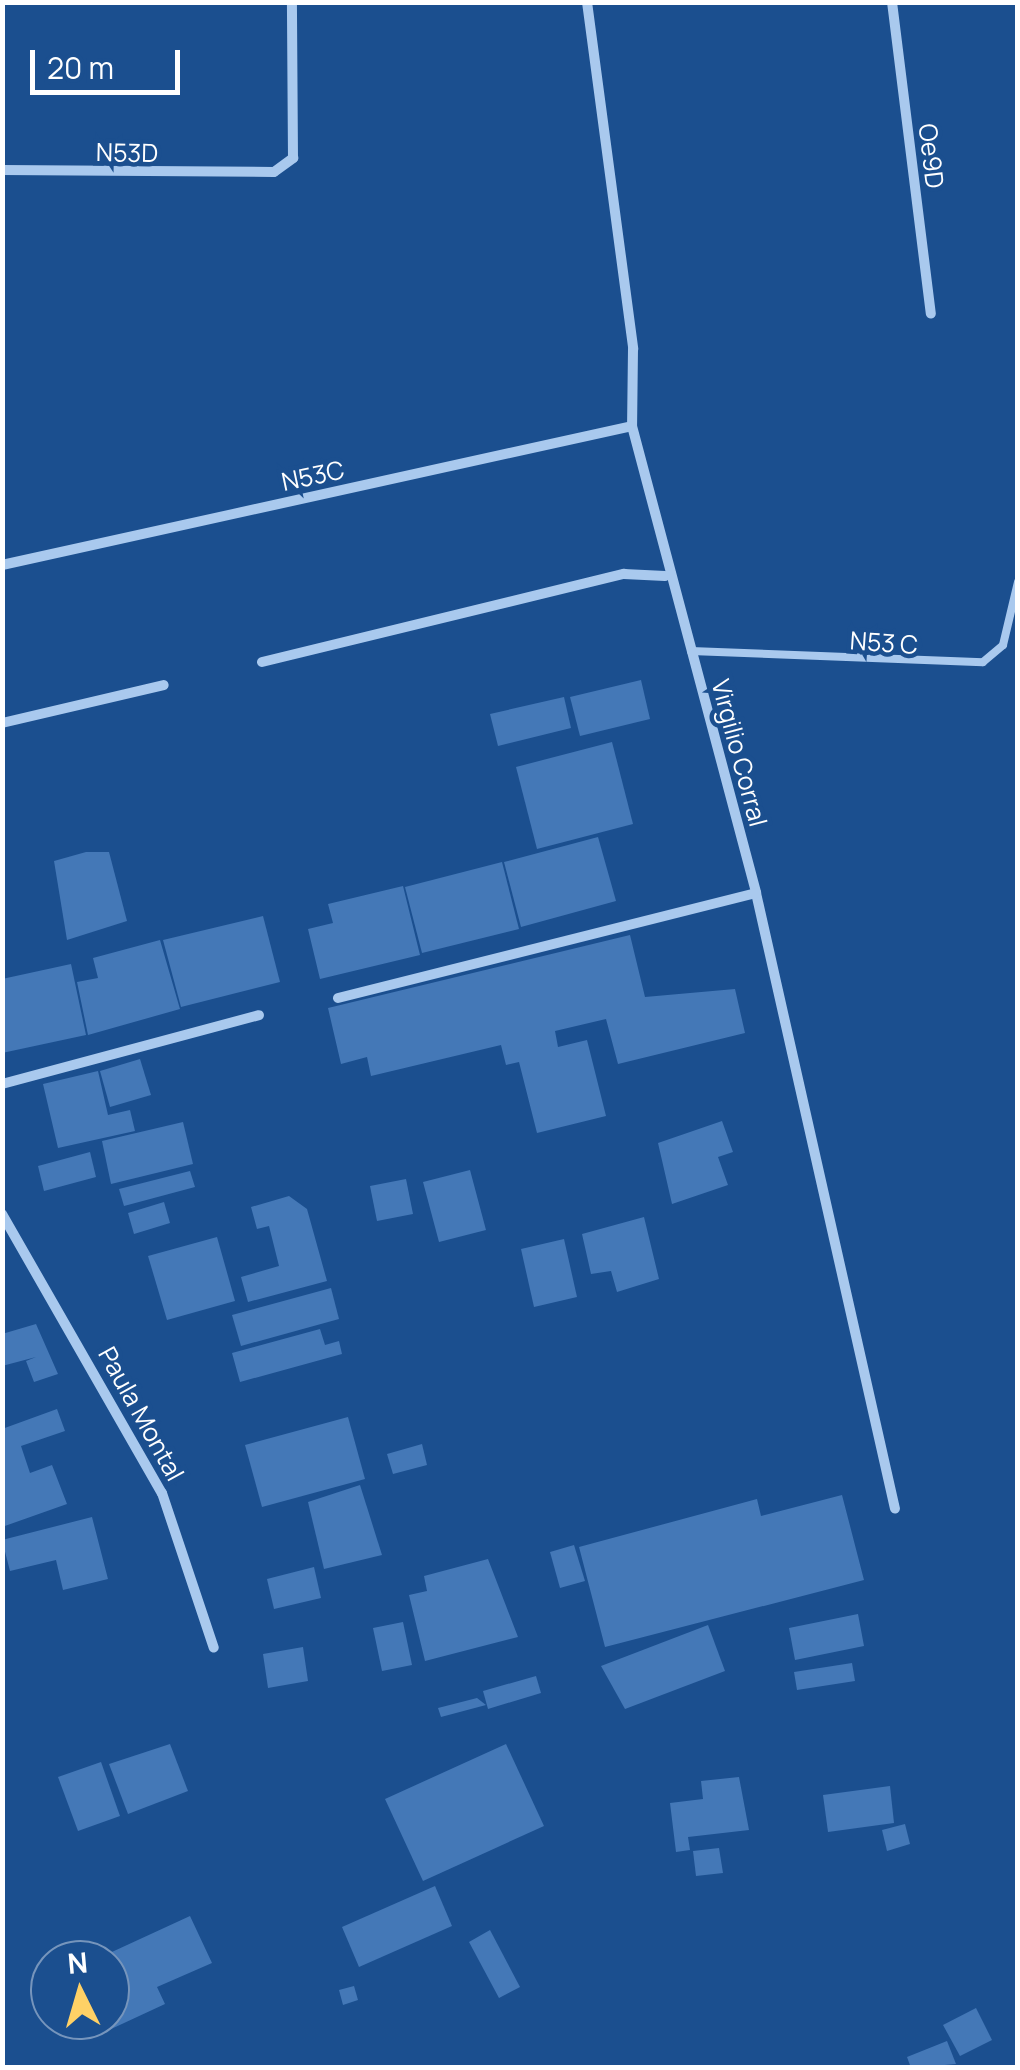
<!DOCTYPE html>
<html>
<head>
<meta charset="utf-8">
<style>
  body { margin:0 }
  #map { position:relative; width:1020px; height:2070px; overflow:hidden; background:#1b4f8f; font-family:Manrope,sans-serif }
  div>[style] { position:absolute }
  .building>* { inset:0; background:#4478b7 }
  .service>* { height:8px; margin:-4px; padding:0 4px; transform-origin:4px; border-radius:4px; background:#a9c9ee }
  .minor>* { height:10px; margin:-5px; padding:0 5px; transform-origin:5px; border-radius:5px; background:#a9c9ee }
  span { translate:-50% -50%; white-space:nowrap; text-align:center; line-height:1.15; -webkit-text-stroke:9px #1b4f8f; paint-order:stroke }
  .street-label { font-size:25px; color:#fff }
  .frame { position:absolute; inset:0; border:5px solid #fff; pointer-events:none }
  .north { position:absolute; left:30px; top:1940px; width:100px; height:100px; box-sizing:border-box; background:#1b4f8f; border:2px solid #7695bc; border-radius:50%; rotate:355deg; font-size:28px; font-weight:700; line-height:40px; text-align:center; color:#fff }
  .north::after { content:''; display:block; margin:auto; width:35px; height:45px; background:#ffd166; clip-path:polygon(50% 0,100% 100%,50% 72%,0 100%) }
  .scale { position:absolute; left:30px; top:50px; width:150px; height:45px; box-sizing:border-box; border:5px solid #fff; border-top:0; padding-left:12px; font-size:30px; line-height:35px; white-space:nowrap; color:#fff; -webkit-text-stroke:8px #1b4f8f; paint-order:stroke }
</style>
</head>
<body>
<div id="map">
  <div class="building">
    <i style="clip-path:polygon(641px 680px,650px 719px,580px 736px,570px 697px)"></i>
    <i style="clip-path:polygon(564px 697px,571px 728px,498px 746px,490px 714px)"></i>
    <i style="clip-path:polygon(612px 742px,633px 824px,537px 849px,516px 767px)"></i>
    <i style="clip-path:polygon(598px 837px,616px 901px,521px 927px,504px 862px)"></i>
    <i style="clip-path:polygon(86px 852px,109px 852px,127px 921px,67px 940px,54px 861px)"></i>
    <i style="clip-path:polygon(502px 862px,519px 929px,422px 953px,405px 887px)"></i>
    <i style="clip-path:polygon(403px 886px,420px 955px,320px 979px,308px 929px,333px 923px,328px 904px)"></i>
    <i style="clip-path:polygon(263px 916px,280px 982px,181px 1007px,163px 940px)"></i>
    <i style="clip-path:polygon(630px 935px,645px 997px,735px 989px,745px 1033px,618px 1064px,606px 1019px,555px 1031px,558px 1047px,587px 1040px,606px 1116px,537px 1133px,519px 1062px,506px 1065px,501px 1045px,371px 1076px,367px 1057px,341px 1064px,328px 1008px)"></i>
    <i style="clip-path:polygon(160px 940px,180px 1009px,88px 1035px,77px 982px,98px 978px,93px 958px)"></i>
    <i style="clip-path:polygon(71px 964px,86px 1035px,2px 1053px,2px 979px)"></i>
    <i style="clip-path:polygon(140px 1059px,151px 1095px,110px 1107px,100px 1071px)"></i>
    <i style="clip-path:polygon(98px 1071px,108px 1115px,130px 1110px,135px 1131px,58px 1148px,43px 1084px)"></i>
    <i style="clip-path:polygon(722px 1121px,733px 1152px,718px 1157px,728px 1185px,672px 1204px,658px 1143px)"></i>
    <i style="clip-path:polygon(183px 1122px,193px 1164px,111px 1184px,102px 1141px)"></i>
    <i style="clip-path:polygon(90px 1152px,96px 1177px,44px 1191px,38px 1166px)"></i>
    <i style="clip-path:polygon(470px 1170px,486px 1230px,439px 1242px,423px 1182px)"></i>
    <i style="clip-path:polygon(190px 1171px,195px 1187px,124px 1206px,119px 1189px)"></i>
    <i style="clip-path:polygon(406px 1179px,413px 1214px,377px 1221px,370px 1186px)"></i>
    <i style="clip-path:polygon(289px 1196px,307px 1209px,327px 1281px,248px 1302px,241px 1277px,279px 1266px,269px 1226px,257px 1229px,251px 1207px)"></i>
    <i style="clip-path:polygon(164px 1202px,170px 1223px,134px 1234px,128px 1213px)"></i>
    <i style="clip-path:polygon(644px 1217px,659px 1279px,617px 1292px,611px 1271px,591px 1274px,582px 1234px)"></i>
    <i style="clip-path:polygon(217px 1237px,235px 1301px,167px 1320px,148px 1256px)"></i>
    <i style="clip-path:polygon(564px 1239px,577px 1297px,534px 1307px,521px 1249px)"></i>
    <i style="clip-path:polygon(331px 1288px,339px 1319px,241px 1346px,232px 1315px)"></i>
    <i style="clip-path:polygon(36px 1324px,58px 1374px,34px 1382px,26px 1361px,36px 1357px,2px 1366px,2px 1334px)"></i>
    <i style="clip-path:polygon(320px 1329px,325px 1345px,339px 1341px,342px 1354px,240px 1382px,232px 1353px)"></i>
    <i style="clip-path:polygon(57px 1409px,65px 1431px,21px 1446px,30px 1473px,52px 1465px,67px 1504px,2px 1527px,2px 1429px)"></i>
    <i style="clip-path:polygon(348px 1417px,365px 1479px,262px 1507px,245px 1445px)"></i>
    <i style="clip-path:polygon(422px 1444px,427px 1465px,393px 1474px,387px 1454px)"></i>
    <i style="clip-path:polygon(360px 1485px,382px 1555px,324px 1569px,308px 1502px)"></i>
    <i style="clip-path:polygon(842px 1495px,864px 1580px,605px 1647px,579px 1547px,757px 1499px,761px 1516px)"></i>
    <i style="clip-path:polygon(92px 1517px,108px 1579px,63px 1590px,56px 1560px,10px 1571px,2px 1540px)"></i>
    <i style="clip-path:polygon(574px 1545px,585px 1581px,560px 1588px,550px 1552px)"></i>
    <i style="clip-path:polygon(488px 1559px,518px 1637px,425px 1661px,409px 1595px,427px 1591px,424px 1576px)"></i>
    <i style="clip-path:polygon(314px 1567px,321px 1598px,274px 1609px,267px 1579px)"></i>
    <i style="clip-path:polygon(858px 1614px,864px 1646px,795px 1660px,789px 1628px)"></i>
    <i style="clip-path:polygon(403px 1622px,412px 1665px,382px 1671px,373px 1628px)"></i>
    <i style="clip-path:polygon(708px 1625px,725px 1671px,625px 1709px,601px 1666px)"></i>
    <i style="clip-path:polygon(303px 1647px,308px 1681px,268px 1688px,263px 1654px)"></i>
    <i style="clip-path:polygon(852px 1663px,855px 1681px,797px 1690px,794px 1672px)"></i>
    <i style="clip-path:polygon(536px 1676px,541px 1693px,488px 1709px,483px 1691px)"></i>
    <i style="clip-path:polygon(477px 1698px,486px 1705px,441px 1717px,438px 1708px)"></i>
    <i style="clip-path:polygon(170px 1744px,188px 1791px,128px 1814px,109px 1764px)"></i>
    <i style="clip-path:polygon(506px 1744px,544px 1826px,423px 1881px,385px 1799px)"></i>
    <i style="clip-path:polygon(101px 1762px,120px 1816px,78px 1831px,58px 1777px)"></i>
    <i style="clip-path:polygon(739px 1777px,749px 1830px,688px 1837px,690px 1850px,676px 1852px,670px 1803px,703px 1799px,701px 1781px)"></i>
    <i style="clip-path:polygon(890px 1786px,894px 1823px,828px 1832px,823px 1795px)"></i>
    <i style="clip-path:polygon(905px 1824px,910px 1844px,887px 1851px,882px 1830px)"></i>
    <i style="clip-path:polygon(719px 1848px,723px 1873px,696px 1876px,693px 1851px)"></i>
    <i style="clip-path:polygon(435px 1886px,452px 1926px,359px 1967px,342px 1927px)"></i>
    <i style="clip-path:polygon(190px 1916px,212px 1963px,157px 1987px,165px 2004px,109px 2030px,103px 2020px,123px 2003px,101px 1957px)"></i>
    <i style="clip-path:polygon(490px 1930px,520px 1987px,499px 1998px,469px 1942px)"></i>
    <i style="clip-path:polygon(354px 1986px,358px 2000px,343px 2005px,339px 1990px)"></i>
    <i style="clip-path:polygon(976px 2008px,992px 2040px,960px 2056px,943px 2025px)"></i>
    <i style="clip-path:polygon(947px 2041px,956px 2064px,911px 2068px,907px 2057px)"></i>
  </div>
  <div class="service">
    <i style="left:691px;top:651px;width:292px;rotate:2.2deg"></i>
    <i style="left:983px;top:662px;width:26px;rotate:-40deg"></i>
    <i style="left:1003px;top:645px;width:65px;rotate:-76.6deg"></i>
  </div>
  <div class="minor">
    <i style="left:587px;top:2px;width:350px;rotate:82.4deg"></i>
    <i style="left:633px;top:349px;width:77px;rotate:90.7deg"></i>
    <i style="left:632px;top:426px;width:483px;rotate:75.1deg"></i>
    <i style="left:756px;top:893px;width:631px;rotate:77.28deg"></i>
    <i style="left:892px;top:2px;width:314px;rotate:82.9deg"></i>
    <i style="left:2px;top:170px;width:272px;rotate:0.4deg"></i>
    <i style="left:274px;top:172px;width:24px;rotate:-36deg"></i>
    <i style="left:293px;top:158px;width:156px;rotate:-90.4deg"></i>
    <i style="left:2px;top:565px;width:645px;rotate:-12.44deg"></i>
    <i style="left:262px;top:662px;width:373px;rotate:-13.7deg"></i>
    <i style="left:624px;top:574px;width:41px;rotate:2.8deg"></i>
    <i style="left:2px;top:723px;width:166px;rotate:-13.2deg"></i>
    <i style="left:338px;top:998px;width:431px;rotate:-14.1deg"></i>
    <i style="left:2px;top:1084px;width:266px;rotate:-15deg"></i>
    <i style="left:2px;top:1214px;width:322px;rotate:60.2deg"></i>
    <i style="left:162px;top:1493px;width:163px;rotate:71.5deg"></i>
  </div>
  <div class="street-label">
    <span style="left:127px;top:153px;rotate:1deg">N53D</span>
    <span style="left:931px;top:156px;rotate:83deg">Oe9D</span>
    <span style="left:313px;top:476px;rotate:-12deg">N53C</span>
    <span style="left:884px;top:643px;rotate:4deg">N53 C</span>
    <span style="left:739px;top:753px;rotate:75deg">Virgilio Corral</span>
    <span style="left:141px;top:1414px;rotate:61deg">Paula Montal</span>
  </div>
  <div class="frame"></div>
  <div class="north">N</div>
  <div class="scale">20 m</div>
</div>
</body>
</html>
